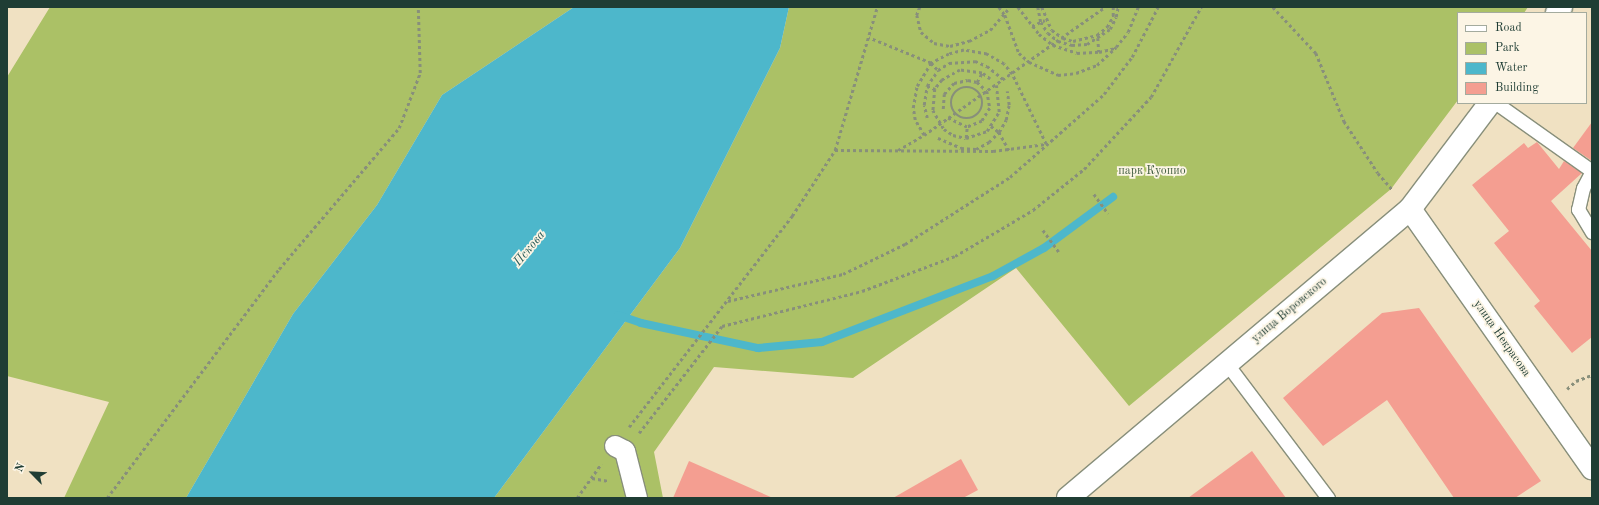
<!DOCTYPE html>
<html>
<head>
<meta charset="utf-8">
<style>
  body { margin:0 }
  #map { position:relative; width:1599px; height:505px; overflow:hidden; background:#f0e1c2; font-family:"Old Standard TT",serif }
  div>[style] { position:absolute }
  .green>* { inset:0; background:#abc166 }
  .water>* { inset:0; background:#4db7cb }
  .stream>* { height:8px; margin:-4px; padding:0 4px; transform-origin:4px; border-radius:4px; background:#4db7cb }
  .building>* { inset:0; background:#f49e91 }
  .path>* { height:2.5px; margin-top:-1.25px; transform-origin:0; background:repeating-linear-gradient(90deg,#888f7b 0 3px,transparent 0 6px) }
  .path>.ring { margin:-1.25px; padding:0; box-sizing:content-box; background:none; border:2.5px solid #888f7b; border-radius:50% }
  .roads { filter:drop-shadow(1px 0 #888f7b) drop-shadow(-1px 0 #888f7b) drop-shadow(0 1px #888f7b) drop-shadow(0 -1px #888f7b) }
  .service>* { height:13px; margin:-6.5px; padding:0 6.5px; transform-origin:6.5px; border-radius:6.5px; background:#fff }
  .pedestrian>* { height:20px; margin:-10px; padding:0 10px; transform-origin:10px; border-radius:10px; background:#fff }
  .minor>* { height:22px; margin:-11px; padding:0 11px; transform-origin:11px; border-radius:11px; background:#fff }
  span { translate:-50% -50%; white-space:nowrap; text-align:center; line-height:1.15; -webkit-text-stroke:3.5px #fcf5e5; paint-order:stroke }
  .park-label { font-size:12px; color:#425e40 }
  .street-label { font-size:12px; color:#1f3d34 }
  .water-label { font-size:13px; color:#2a5c5a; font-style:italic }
  .frame { position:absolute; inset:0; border:8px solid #1f3d34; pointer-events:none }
  .legend { position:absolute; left:1457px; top:12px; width:130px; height:92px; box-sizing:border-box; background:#fcf5e5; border:1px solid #a4ab9e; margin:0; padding:5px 7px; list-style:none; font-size:12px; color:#1f3d34 }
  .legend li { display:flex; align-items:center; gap:8px; height:20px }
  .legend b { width:20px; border:1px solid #a4ab9e }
  .north { position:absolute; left:12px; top:453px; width:40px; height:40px; -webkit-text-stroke:3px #fcf5e5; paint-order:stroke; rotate:294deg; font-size:11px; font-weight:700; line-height:16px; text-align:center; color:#1f3d34 }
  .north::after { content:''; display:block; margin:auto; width:14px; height:18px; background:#1f3d34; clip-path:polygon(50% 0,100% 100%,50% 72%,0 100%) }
</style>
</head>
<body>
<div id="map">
  <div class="green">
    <i style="clip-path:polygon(50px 7px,574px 7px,442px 95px,377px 205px,293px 314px,186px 498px,64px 498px,109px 402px,7px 376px,7px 77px)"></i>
    <i style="clip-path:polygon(789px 7px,1528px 7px,1524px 13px,1458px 13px,1458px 100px,1391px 189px,1129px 406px,1016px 268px,853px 378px,714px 367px,654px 452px,663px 498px,494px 498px,680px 248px,780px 48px)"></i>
  </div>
  <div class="water">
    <i style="clip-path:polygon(574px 7px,789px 7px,780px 48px,680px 248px,494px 498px,186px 498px,293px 314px,377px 205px,442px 95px)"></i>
  </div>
  <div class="stream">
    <i style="left:618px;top:315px;width:24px;rotate:19deg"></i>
    <i style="left:641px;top:323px;width:120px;rotate:12.1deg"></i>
    <i style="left:758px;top:348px;width:64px;rotate:-5.4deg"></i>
    <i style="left:822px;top:342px;width:183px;rotate:-21.1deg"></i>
    <i style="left:993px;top:276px;width:58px;rotate:-28.8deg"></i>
    <i style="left:1044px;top:248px;width:86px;rotate:-36.5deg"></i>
  </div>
  <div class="building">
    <i style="clip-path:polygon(1592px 122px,1592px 161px,1573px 148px)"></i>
    <i style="clip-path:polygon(1537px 142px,1559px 169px,1564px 161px,1582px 173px,1551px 201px,1592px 251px,1592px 337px,1572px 353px,1534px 306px,1540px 301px,1494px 243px,1509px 231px,1472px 185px,1524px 143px,1528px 148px)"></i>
    <i style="clip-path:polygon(1419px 308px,1541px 481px,1515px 498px,1454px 498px,1387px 400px,1323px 446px,1283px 398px,1382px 313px)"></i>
    <i style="clip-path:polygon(1252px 451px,1286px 498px,1188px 498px)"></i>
    <i style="clip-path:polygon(961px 459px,978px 490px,963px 498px,893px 498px)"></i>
    <i style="clip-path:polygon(689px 461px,773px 498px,673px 498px)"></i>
  </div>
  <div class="path">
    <i style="left:920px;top:7px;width:9px;rotate:111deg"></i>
    <i style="left:917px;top:15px;width:17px;rotate:77deg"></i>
    <i style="left:921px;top:32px;width:17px;rotate:40deg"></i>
    <i style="left:934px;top:43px;width:16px;rotate:11deg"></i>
    <i style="left:950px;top:46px;width:20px;rotate:-15deg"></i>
    <i style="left:969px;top:41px;width:24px;rotate:-28deg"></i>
    <i style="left:990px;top:30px;width:30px;rotate:-49deg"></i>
    <i style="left:999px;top:7px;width:10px;rotate:53deg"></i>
    <i style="left:1005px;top:15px;width:40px;rotate:69.8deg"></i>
    <i style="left:1019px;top:53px;width:13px;rotate:42deg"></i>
    <i style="left:1029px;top:62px;width:32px;rotate:24deg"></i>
    <i style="left:1058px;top:75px;width:18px;rotate:-6deg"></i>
    <i style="left:1076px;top:73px;width:22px;rotate:-21deg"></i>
    <i style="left:1097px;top:65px;width:26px;rotate:-43deg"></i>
    <i style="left:1116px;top:47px;width:19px;rotate:-51deg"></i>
    <i style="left:1128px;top:32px;width:27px;rotate:-68deg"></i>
    <i style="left:1018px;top:7px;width:34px;rotate:52deg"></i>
    <i style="left:1039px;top:34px;width:18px;rotate:38deg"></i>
    <i style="left:1053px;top:45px;width:25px;rotate:18deg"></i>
    <i style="left:1077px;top:53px;width:22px;rotate:-3deg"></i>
    <i style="left:1099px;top:52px;width:16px;rotate:-14deg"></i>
    <i style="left:1038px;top:7px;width:15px;rotate:79deg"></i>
    <i style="left:1041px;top:22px;width:13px;rotate:58deg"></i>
    <i style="left:1048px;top:33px;width:13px;rotate:39deg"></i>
    <i style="left:1058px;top:41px;width:15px;rotate:16deg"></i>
    <i style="left:1072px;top:45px;width:15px;rotate:-4deg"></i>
    <i style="left:1087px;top:44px;width:27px;rotate:-33deg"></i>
    <i style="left:1110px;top:29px;width:13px;rotate:-63deg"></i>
    <i style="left:1116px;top:17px;width:10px;rotate:-79deg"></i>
    <i style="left:1042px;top:7px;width:25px;rotate:67deg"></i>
    <i style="left:1052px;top:30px;width:14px;rotate:36deg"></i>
    <i style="left:1063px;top:38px;width:10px;rotate:17deg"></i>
    <i style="left:1073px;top:41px;width:25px;rotate:-14deg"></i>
    <i style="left:1097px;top:35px;width:13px;rotate:-39deg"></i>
    <i style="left:1107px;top:27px;width:13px;rotate:-61deg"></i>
    <i style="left:1113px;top:16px;width:9px;rotate:-90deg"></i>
    <i style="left:1273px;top:7px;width:63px;rotate:46.9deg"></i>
    <i style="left:1316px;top:53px;width:74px;rotate:67.6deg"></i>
    <i style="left:1344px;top:121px;width:62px;rotate:56.8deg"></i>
    <i style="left:1378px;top:173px;width:23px;rotate:49deg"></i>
    <i style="left:1032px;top:26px;width:14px;rotate:-25deg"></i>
    <i style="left:1098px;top:38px;width:14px;rotate:86deg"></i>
    <i style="left:990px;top:79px;width:10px;rotate:-143deg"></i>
    <i style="left:982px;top:73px;width:22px;rotate:-172deg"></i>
    <i style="left:960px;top:70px;width:21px;rotate:151deg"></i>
    <i style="left:942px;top:80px;width:11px;rotate:128deg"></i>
    <i style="left:935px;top:89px;width:21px;rotate:95deg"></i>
    <i style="left:933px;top:110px;width:22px;rotate:60deg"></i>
    <i style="left:944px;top:129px;width:11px;rotate:34deg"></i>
    <i style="left:953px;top:135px;width:13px;rotate:13deg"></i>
    <i style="left:966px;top:138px;width:22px;rotate:-18deg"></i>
    <i style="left:987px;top:131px;width:22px;rotate:-58deg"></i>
    <i style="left:999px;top:112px;width:27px;rotate:-96deg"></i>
    <i style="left:977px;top:82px;width:10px;rotate:-61deg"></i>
    <i style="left:927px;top:86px;width:9px;rotate:21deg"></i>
    <i class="ring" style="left:951px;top:87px;width:29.5px;height:29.5px"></i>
    <i style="left:943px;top:109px;width:15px;rotate:-86deg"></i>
    <i style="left:944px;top:94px;width:15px;rotate:-48deg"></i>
    <i style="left:954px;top:83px;width:14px;rotate:-12deg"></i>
    <i style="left:968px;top:80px;width:9px;rotate:13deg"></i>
    <i style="left:977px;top:82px;width:13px;rotate:42deg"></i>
    <i style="left:987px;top:91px;width:17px;rotate:80deg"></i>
    <i style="left:990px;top:108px;width:15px;rotate:122deg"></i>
    <i style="left:982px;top:121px;width:16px;rotate:158deg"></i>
    <i style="left:967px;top:127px;width:21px;rotate:-155deg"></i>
    <i style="left:927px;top:118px;width:13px;rotate:-103deg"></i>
    <i style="left:924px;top:105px;width:19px;rotate:-81deg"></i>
    <i style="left:927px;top:86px;width:19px;rotate:-55deg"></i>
    <i style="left:938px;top:70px;width:13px;rotate:-32deg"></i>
    <i style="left:949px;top:63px;width:26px;rotate:-4deg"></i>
    <i style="left:975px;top:61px;width:13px;rotate:23deg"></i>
    <i style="left:987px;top:66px;width:22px;rotate:39deg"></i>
    <i style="left:991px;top:126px;width:10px;rotate:37deg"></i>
    <i style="left:999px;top:132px;width:21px;rotate:61deg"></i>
    <i style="left:924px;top:135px;width:17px;rotate:-121deg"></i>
    <i style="left:915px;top:120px;width:12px;rotate:-99deg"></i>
    <i style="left:913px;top:108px;width:22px;rotate:-80deg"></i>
    <i style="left:917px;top:86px;width:27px;rotate:-59deg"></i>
    <i style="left:931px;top:63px;width:10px;rotate:45deg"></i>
    <i style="left:938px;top:138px;width:25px;rotate:23deg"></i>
    <i style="left:961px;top:148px;width:15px;rotate:4deg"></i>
    <i style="left:976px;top:149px;width:15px;rotate:-28deg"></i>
    <i style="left:989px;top:142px;width:14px;rotate:-45deg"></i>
    <i style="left:999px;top:132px;width:14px;rotate:-60deg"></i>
    <i style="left:1006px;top:120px;width:15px;rotate:-79deg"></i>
    <i style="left:1009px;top:105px;width:14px;rotate:-98deg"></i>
    <i style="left:966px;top:138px;width:11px;rotate:-85deg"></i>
    <i style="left:835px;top:150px;width:158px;rotate:0.4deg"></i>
    <i style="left:993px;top:151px;width:53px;rotate:-7.5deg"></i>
    <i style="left:1046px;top:144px;width:78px;rotate:-115.9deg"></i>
    <i style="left:1012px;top:74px;width:13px;rotate:-129deg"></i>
    <i style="left:1004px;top:64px;width:20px;rotate:-150deg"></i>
    <i style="left:987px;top:54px;width:23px;rotate:-170deg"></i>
    <i style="left:964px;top:50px;width:16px;rotate:165deg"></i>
    <i style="left:949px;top:54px;width:20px;rotate:153deg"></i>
    <i style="left:931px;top:63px;width:67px;rotate:-158deg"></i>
    <i style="left:898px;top:150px;width:30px;rotate:-30deg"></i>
    <i style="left:924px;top:135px;width:222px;rotate:-35.3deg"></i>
    <i style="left:1094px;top:194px;width:24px;rotate:54deg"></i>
    <i style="left:1043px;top:230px;width:27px;rotate:54deg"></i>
    <i style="left:728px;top:301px;width:118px;rotate:-13.2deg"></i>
    <i style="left:843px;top:274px;width:69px;rotate:-25.8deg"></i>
    <i style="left:905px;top:244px;width:125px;rotate:-32.5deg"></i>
    <i style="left:1010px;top:177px;width:125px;rotate:-41.4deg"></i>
    <i style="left:1104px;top:94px;width:46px;rotate:-52.9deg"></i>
    <i style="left:1132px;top:57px;width:56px;rotate:-62.5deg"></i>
    <i style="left:1567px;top:389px;width:12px;rotate:-42deg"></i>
    <i style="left:1576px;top:381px;width:17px;rotate:-21deg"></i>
    <i style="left:629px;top:427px;width:267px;rotate:-52.3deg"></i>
    <i style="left:792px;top:216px;width:79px;rotate:-56.9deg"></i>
    <i style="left:835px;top:150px;width:149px;rotate:-73.6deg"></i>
    <i style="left:639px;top:433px;width:135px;rotate:-52.2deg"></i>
    <i style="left:722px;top:326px;width:144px;rotate:-14deg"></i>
    <i style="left:862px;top:291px;width:99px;rotate:-20.6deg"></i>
    <i style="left:955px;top:256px;width:91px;rotate:-30.5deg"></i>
    <i style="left:1033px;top:210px;width:65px;rotate:-38.8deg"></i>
    <i style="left:1084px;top:169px;width:98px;rotate:-47.1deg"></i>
    <i style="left:1151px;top:97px;width:103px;rotate:-60.9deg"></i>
    <i style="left:592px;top:478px;width:17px;rotate:10deg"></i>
    <i style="left:107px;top:498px;width:286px;rotate:-53.1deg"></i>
    <i style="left:279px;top:269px;width:185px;rotate:-49.6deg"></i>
    <i style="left:399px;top:128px;width:59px;rotate:-69.1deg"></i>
    <i style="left:420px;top:73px;width:66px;rotate:-91.7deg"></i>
    <i style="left:577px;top:498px;width:42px;rotate:-54.8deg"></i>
  </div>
  <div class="roads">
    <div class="service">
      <i style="left:1496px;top:103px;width:118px;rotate:35.3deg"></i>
      <i style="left:1592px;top:171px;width:19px;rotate:118deg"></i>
      <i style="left:1583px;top:188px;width:22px;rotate:103deg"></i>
      <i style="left:1578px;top:209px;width:27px;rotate:59deg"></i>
      <i style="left:1227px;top:364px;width:168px;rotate:53deg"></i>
    </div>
    <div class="pedestrian">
      <i style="left:615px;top:446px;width:11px;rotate:27deg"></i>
      <i style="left:625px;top:451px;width:49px;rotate:75.7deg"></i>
    </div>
    <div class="minor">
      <i style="left:1557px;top:13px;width:7px;rotate:-56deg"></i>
      <i style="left:1410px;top:209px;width:317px;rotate:54.9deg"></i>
      <i style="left:1068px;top:498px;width:448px;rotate:-40.2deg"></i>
      <i style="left:1410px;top:209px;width:133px;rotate:-53deg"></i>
    </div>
  </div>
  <div class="park-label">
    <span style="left:1152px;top:172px">парк Куопио</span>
  </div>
  <div class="street-label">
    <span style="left:1290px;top:311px;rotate:-40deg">улица Воровского</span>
    <span style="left:1501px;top:339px;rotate:55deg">улица Некрасова</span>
  </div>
  <div class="water-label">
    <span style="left:530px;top:249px;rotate:-50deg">Пскова</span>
  </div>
  <div class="frame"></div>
  <ul class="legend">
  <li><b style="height:5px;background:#fff"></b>Road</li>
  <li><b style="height:11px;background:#abc166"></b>Park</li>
  <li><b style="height:11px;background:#4db7cb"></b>Water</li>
  <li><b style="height:11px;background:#f49e91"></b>Building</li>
  </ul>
  <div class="north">N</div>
</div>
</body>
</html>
